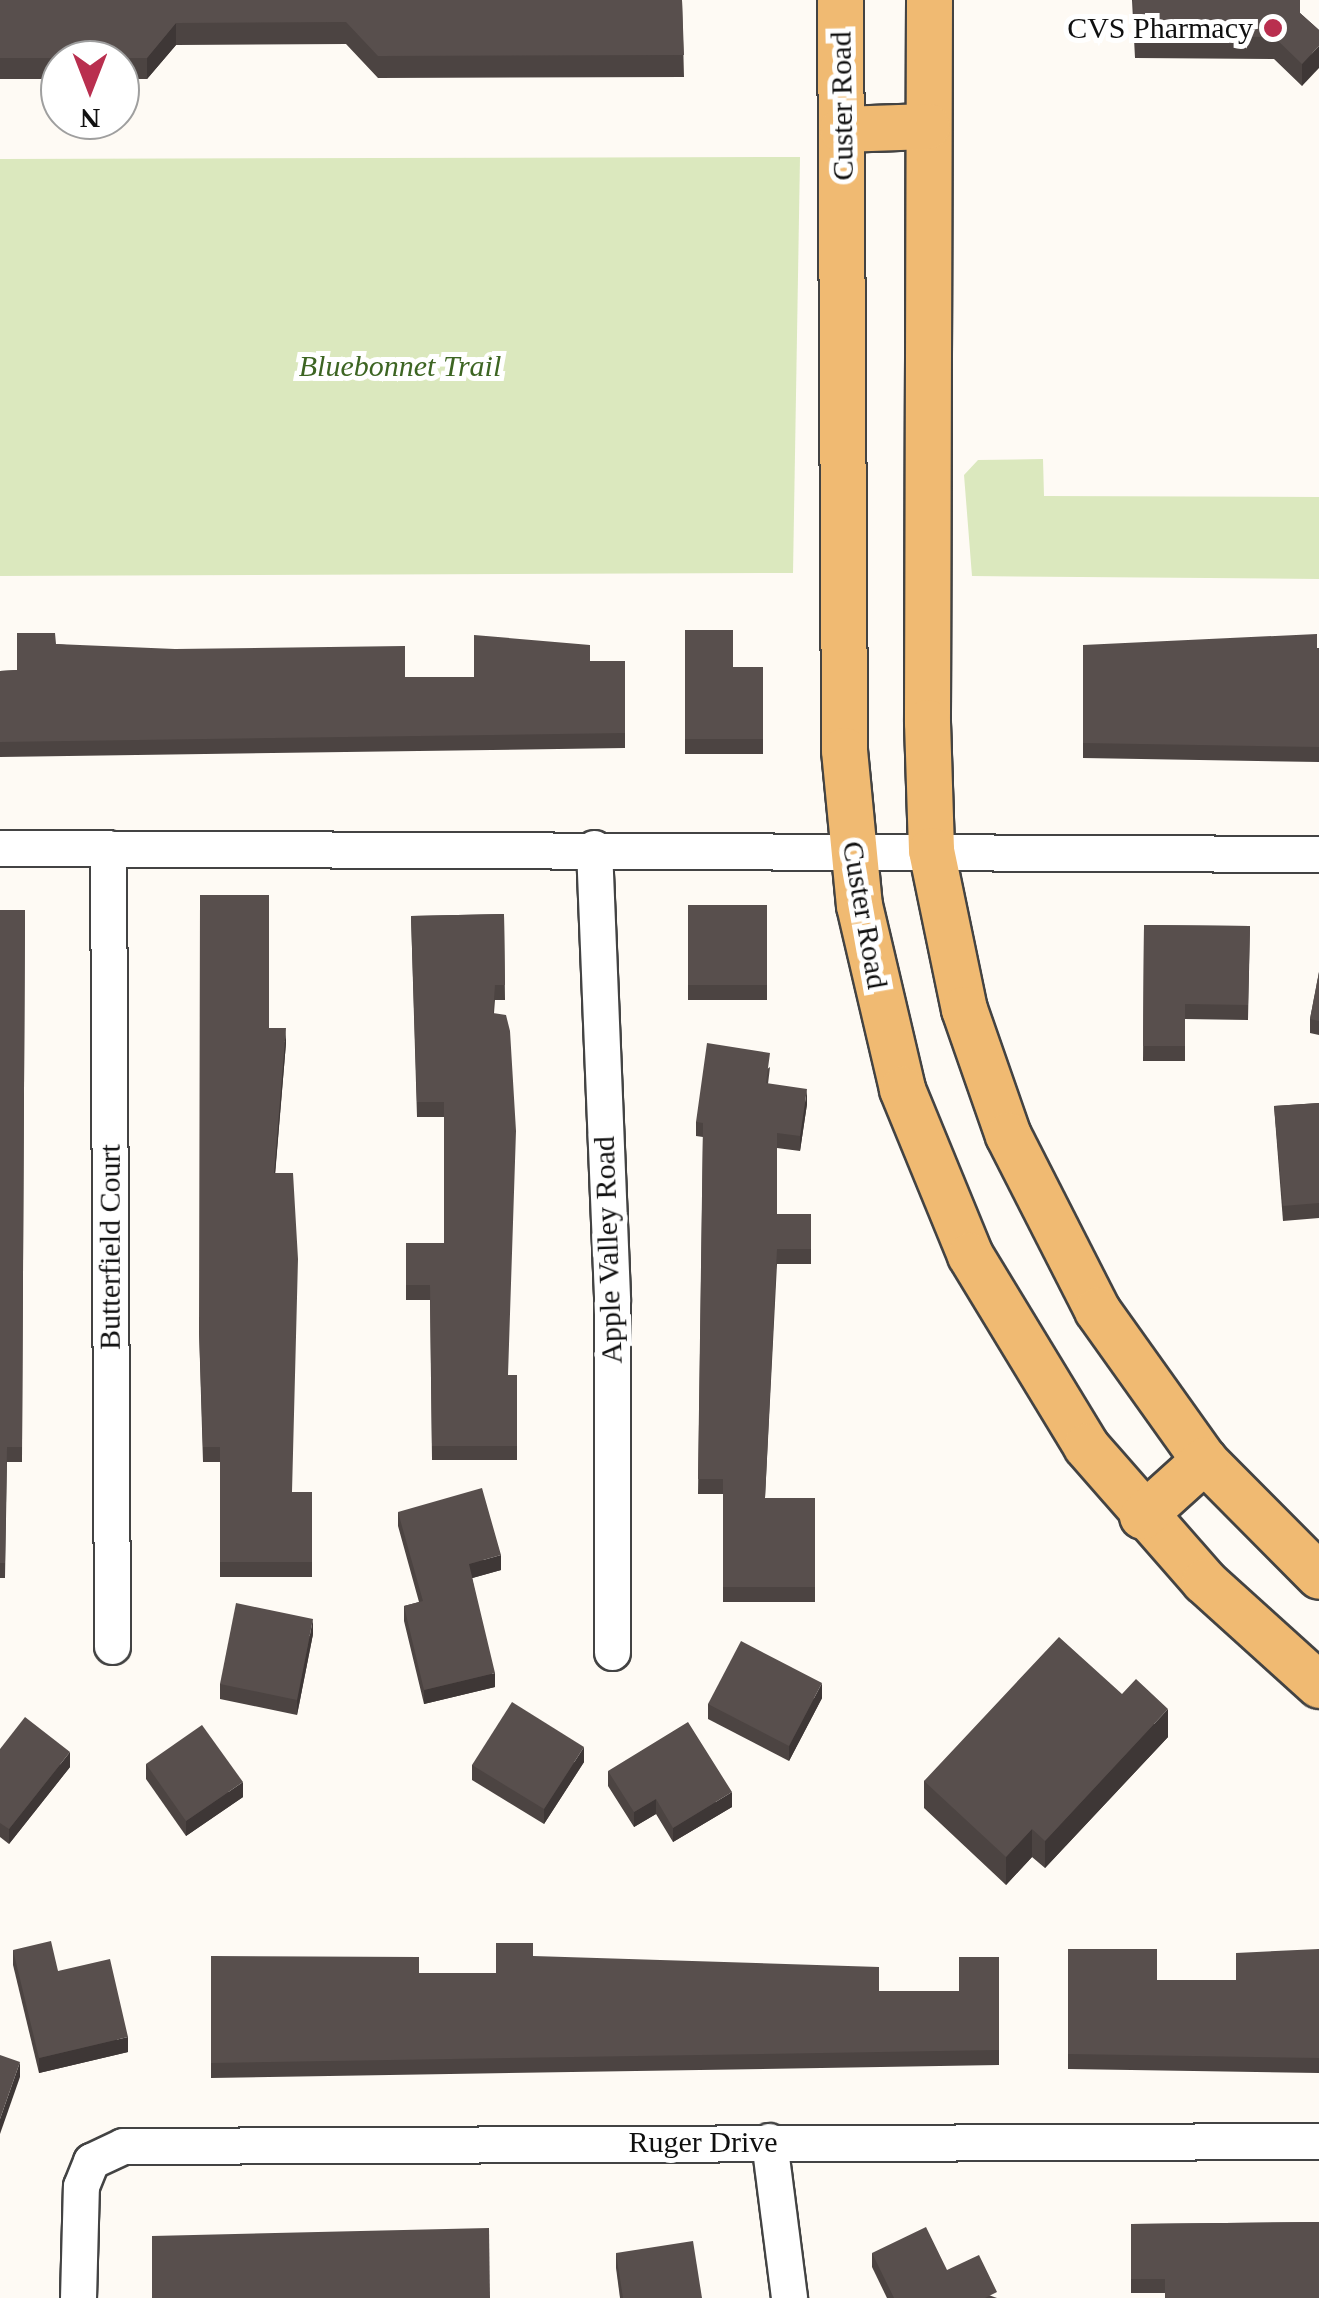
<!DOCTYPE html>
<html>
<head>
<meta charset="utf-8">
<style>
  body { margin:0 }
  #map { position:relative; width:1319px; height:2298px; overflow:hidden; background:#fefaf4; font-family:Georgia,serif }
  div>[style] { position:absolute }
  .green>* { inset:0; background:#dbe8be }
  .roads { filter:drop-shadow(2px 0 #434343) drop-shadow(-2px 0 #434343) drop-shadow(0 2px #434343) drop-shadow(0 -2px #434343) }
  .minor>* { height:35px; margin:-17.5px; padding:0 17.5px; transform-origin:17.5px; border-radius:17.5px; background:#fff }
  .major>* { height:45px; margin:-22.5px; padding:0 22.5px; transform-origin:22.5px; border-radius:22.5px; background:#f0ba72 }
  .wall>* { inset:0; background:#4c4442 }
  .shaded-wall>* { inset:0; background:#3e3736 }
  .building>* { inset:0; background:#584f4d }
  .dots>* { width:28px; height:28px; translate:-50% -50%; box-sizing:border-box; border:5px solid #fff; border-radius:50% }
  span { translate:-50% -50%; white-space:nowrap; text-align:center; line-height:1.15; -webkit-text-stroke:10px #fff; paint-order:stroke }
  .poi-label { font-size:30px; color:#101010 }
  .right { translate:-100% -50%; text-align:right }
  .street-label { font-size:30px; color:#101010 }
  .park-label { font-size:30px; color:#3d6523; font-style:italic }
  .north { position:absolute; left:40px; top:40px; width:100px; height:100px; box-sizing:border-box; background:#fff; border:2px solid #9f9f9f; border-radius:50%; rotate:180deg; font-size:28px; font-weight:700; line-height:40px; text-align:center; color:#101010 }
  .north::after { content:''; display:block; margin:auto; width:35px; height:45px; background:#b92f4f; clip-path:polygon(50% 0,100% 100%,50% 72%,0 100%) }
</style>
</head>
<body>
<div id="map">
  <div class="green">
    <i style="clip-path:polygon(800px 157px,793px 573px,0 576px,0 159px)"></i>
    <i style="clip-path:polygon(1043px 459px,1044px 496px,1319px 497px,1319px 579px,972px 576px,964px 475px,978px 460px)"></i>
  </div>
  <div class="roads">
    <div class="minor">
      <i style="left:0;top:848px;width:1319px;rotate:0.26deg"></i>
      <i style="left:108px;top:848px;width:798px;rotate:89.71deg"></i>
      <i style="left:594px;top:848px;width:453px;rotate:87.7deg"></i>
      <i style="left:612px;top:1301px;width:351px;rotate:90deg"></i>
      <i style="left:769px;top:2141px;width:158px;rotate:82.7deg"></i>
      <i style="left:78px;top:2298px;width:112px;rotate:-88.5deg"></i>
      <i style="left:81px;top:2186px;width:27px;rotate:-68deg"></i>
      <i style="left:91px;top:2161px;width:35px;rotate:-25deg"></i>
      <i style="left:123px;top:2146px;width:1196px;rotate:-0.24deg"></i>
    </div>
    <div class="major">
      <i style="left:840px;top:0;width:750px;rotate:89.69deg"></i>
      <i style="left:844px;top:750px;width:156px;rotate:84.5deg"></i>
      <i style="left:859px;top:905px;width:189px;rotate:76.8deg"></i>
      <i style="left:902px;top:1089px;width:179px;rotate:67.7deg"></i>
      <i style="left:970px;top:1255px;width:223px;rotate:58.7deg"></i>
      <i style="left:1086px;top:1446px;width:179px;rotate:48.8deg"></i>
      <i style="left:1204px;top:1581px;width:155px;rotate:42.1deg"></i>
      <i style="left:929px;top:0;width:722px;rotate:90.16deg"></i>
      <i style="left:927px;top:722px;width:128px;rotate:88.2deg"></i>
      <i style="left:931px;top:850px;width:162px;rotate:78.3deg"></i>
      <i style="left:964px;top:1009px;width:133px;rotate:70.8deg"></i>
      <i style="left:1008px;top:1135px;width:196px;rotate:63deg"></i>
      <i style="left:1097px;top:1310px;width:184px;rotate:54.5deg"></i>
      <i style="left:1204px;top:1460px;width:163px;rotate:45.2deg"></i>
      <i style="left:842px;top:129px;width:85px;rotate:-2deg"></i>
      <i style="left:1142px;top:1516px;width:84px;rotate:-42.1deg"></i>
    </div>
  </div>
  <div class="wall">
    <i style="clip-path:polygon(0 0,682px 0,684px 77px,378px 78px,346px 44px,176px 45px,147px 79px,120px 79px,120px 60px,60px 60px,60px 79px,0 79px)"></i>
    <i style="clip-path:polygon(1132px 0,1300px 0,1300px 13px,1319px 30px,1302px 86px,1274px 59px,1135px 58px)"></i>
    <i style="clip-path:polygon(685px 630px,733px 667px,763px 667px,763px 754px,685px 754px)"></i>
    <i style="clip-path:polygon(56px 644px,405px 677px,474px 677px,590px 661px,625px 661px,625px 748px,0 757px,0 671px,17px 670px)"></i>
    <i style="clip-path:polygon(1083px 645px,1319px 648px,1319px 762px,1083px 758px)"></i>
    <i style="clip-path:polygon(688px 905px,767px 905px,767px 1000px,688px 1000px)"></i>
    <i style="clip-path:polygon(0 910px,25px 910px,22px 1462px,7px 1462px,5px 1578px,0 1578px)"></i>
    <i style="clip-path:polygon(504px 914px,505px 1000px,495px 1000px,494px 1013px,508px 1375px,517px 1375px,517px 1460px,432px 1460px,430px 1300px,406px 1300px,406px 1243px,444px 1243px,444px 1117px,417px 1117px,411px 916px)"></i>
    <i style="clip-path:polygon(1144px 925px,1250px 926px,1248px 1020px,1185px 1019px,1185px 1061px,1143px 1061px)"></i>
    <i style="clip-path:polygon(1319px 972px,1319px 1035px,1310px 1033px,1310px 1019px)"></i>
    <i style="clip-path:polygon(269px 1028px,286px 1043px,275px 1173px,292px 1492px,312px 1492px,312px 1577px,220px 1577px,220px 1462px,203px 1462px,199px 1330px)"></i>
    <i style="clip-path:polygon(770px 1067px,768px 1084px,807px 1104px,800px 1151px,777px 1148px,777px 1214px,811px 1214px,811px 1264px,777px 1264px,765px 1498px,815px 1498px,815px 1602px,723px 1602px,723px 1494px,698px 1494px,703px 1137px,696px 1136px,696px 1122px)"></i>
    <i style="clip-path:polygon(1319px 1103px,1319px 1218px,1283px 1221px,1274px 1106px)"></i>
    <i style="clip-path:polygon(398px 1512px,501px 1570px,472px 1578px,495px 1687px,424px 1704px,404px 1621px,404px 1606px,419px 1602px,398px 1526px)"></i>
    <i style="clip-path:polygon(313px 1634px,297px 1715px,220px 1699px,220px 1684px)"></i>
    <i style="clip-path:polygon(1122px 1694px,1168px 1737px,1045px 1868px,1032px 1857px,1006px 1885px,924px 1808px,924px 1781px)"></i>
    <i style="clip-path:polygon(822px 1698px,789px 1761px,708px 1719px,708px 1704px)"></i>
    <i style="clip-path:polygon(0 1749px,70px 1767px,9px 1844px,0 1837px)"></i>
    <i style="clip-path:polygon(584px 1762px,544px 1824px,472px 1780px,472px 1765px)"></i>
    <i style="clip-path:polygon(146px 1764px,243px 1797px,186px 1836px,146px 1779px)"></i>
    <i style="clip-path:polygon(608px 1771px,732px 1807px,673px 1842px,656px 1814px,634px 1827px,608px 1786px)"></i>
    <i style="clip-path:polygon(1068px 1949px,1157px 1980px,1236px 1980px,1319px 1949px,1319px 2073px,1068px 2069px)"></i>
    <i style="clip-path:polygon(13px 1950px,58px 1971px,128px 2052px,39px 2073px,13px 1965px)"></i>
    <i style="clip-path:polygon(211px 1956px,419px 1973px,496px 1973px,879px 1991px,959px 1991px,999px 1957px,999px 2065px,211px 2078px)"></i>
    <i style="clip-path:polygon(1319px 2222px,1165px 2293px,1131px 2293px,1131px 2224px)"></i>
    <i style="clip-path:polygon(616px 2253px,702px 2298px,620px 2298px,616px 2268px)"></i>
    <i style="clip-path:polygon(872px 2253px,997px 2298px,887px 2298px,872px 2267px)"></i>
  </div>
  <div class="shaded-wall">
    <i style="clip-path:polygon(176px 23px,176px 45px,147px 79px,147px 58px)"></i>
    <i style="clip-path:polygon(1319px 46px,1319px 68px,1302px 86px,1302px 64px)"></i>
    <i style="clip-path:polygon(286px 1028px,286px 1043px,274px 1188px,274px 1173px)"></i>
    <i style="clip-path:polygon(807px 1089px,807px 1104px,800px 1151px,800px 1136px)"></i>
    <i style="clip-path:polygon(501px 1555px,501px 1570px,469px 1579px,469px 1564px)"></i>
    <i style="clip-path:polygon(313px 1619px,313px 1634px,297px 1715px,297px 1700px)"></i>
    <i style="clip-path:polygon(495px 1673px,495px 1687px,424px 1704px,424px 1690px)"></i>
    <i style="clip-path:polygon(822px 1683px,822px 1698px,789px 1761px,789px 1746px)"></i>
    <i style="clip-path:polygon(1168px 1709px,1168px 1737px,1045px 1868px,1045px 1841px)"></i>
    <i style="clip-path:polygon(584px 1747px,584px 1762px,544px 1824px,544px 1809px)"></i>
    <i style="clip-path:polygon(70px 1752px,70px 1767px,9px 1844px,9px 1829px)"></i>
    <i style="clip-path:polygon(243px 1782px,243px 1797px,186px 1836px,186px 1821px)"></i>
    <i style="clip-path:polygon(732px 1792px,732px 1807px,673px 1842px,673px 1828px)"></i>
    <i style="clip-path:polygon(656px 1799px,656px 1814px,634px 1827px,634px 1812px)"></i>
    <i style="clip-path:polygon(1032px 1829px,1032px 1857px,1006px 1885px,1006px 1857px)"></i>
    <i style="clip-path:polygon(128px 2037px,128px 2052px,39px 2073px,39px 2058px)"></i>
    <i style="clip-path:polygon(20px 2062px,20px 2077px,0 2134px,0 2119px)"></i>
  </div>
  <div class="building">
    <i style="clip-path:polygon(0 0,682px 0,684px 55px,378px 56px,346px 22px,176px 23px,147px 58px,0 58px)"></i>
    <i style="clip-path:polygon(1133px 0,1300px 0,1300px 13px,1319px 30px,1319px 46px,1302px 64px,1274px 37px,1135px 36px)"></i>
    <i style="clip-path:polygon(685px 630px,733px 630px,733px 667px,763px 667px,763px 739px,685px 739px)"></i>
    <i style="clip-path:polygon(17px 633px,55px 633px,56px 644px,175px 649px,405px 646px,405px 677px,474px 677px,474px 635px,590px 645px,590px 661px,625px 661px,625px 733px,0 742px,0 671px,17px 670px)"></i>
    <i style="clip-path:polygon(1317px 634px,1317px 648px,1319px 648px,1319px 747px,1083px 743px,1083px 645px)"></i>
    <i style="clip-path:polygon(200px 895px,269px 895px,269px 1028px,286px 1028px,274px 1173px,293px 1173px,298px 1259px,292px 1492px,312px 1492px,312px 1562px,220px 1562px,220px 1447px,203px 1447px,199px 1330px)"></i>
    <i style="clip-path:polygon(688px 905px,767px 905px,767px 985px,688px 985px)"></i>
    <i style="clip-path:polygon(0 910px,25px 910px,22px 1447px,7px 1447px,5px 1563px,0 1563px)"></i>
    <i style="clip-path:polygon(504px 914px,505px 985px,495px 985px,493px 1013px,506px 1015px,510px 1031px,516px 1131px,508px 1375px,517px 1375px,517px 1446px,432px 1446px,430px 1285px,406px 1285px,406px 1243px,444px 1243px,444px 1102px,417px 1102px,411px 916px)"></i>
    <i style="clip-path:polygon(1144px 925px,1250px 926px,1248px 1005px,1185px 1004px,1185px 1046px,1143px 1046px)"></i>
    <i style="clip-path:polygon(1319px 972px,1319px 1021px,1310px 1019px)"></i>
    <i style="clip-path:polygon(707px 1043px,770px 1053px,766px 1083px,807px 1089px,800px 1136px,777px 1133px,777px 1214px,811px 1214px,811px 1249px,777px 1249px,765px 1498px,815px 1498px,815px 1587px,723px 1587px,723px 1479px,698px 1479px,703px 1123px,696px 1122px)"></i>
    <i style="clip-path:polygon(1319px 1103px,1319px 1203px,1283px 1206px,1274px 1106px)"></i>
    <i style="clip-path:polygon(482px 1488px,501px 1555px,469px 1564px,495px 1673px,424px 1690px,404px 1606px,423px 1601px,398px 1512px)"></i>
    <i style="clip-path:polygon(236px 1603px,313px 1619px,297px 1700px,220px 1684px)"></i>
    <i style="clip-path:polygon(1059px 1637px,1122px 1694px,1136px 1679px,1168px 1709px,1045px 1841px,1032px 1829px,1006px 1857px,924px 1781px)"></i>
    <i style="clip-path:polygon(741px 1641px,822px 1683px,789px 1746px,708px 1704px)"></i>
    <i style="clip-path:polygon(512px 1702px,584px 1747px,544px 1809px,472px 1765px)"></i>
    <i style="clip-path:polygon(25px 1717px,70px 1752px,9px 1829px,0 1823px,0 1749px)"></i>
    <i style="clip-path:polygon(688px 1722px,732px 1792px,673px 1828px,656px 1799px,634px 1812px,608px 1771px)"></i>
    <i style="clip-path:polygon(202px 1725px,243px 1782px,186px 1821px,146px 1764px)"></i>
    <i style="clip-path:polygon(51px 1941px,58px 1971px,110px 1959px,128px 2037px,39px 2058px,13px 1950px)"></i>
    <i style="clip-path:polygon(496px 1943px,533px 1943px,533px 1956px,879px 1967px,879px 1991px,959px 1991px,959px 1957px,999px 1957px,999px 2050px,211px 2063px,211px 1956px,419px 1957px,419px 1973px,496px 1973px)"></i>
    <i style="clip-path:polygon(1068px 1949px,1157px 1949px,1157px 1980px,1236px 1980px,1236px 1953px,1319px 1949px,1319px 2058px,1068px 2054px)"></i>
    <i style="clip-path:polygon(0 2055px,20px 2062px,0 2119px)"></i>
    <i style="clip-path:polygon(1319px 2222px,1319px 2298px,1165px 2298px,1165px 2279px,1131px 2279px,1131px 2224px)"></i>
    <i style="clip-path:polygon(926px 2227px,947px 2270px,979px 2255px,997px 2292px,985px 2298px,894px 2298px,872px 2253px)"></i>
    <i style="clip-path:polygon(489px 2228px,490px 2298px,152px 2298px,152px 2236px)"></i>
    <i style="clip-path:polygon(693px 2241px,702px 2298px,623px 2298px,616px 2253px)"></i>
  </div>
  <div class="dots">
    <i style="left:1273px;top:28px;background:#b92f4f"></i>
  </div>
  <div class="poi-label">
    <span class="right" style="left:1253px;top:28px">CVS Pharmacy</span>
  </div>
  <div class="street-label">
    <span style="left:842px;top:106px;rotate:-91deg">Custer Road</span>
    <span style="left:865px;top:915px;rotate:80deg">Custer Road</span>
    <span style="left:110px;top:1247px;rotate:-90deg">Butterfield Court</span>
    <span style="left:608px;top:1250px;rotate:-92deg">Apple Valley Road</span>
    <span style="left:703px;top:2142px">Ruger Drive</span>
  </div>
  <div class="park-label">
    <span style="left:400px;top:366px">Bluebonnet Trail</span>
  </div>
  <div class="north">N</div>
</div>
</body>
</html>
